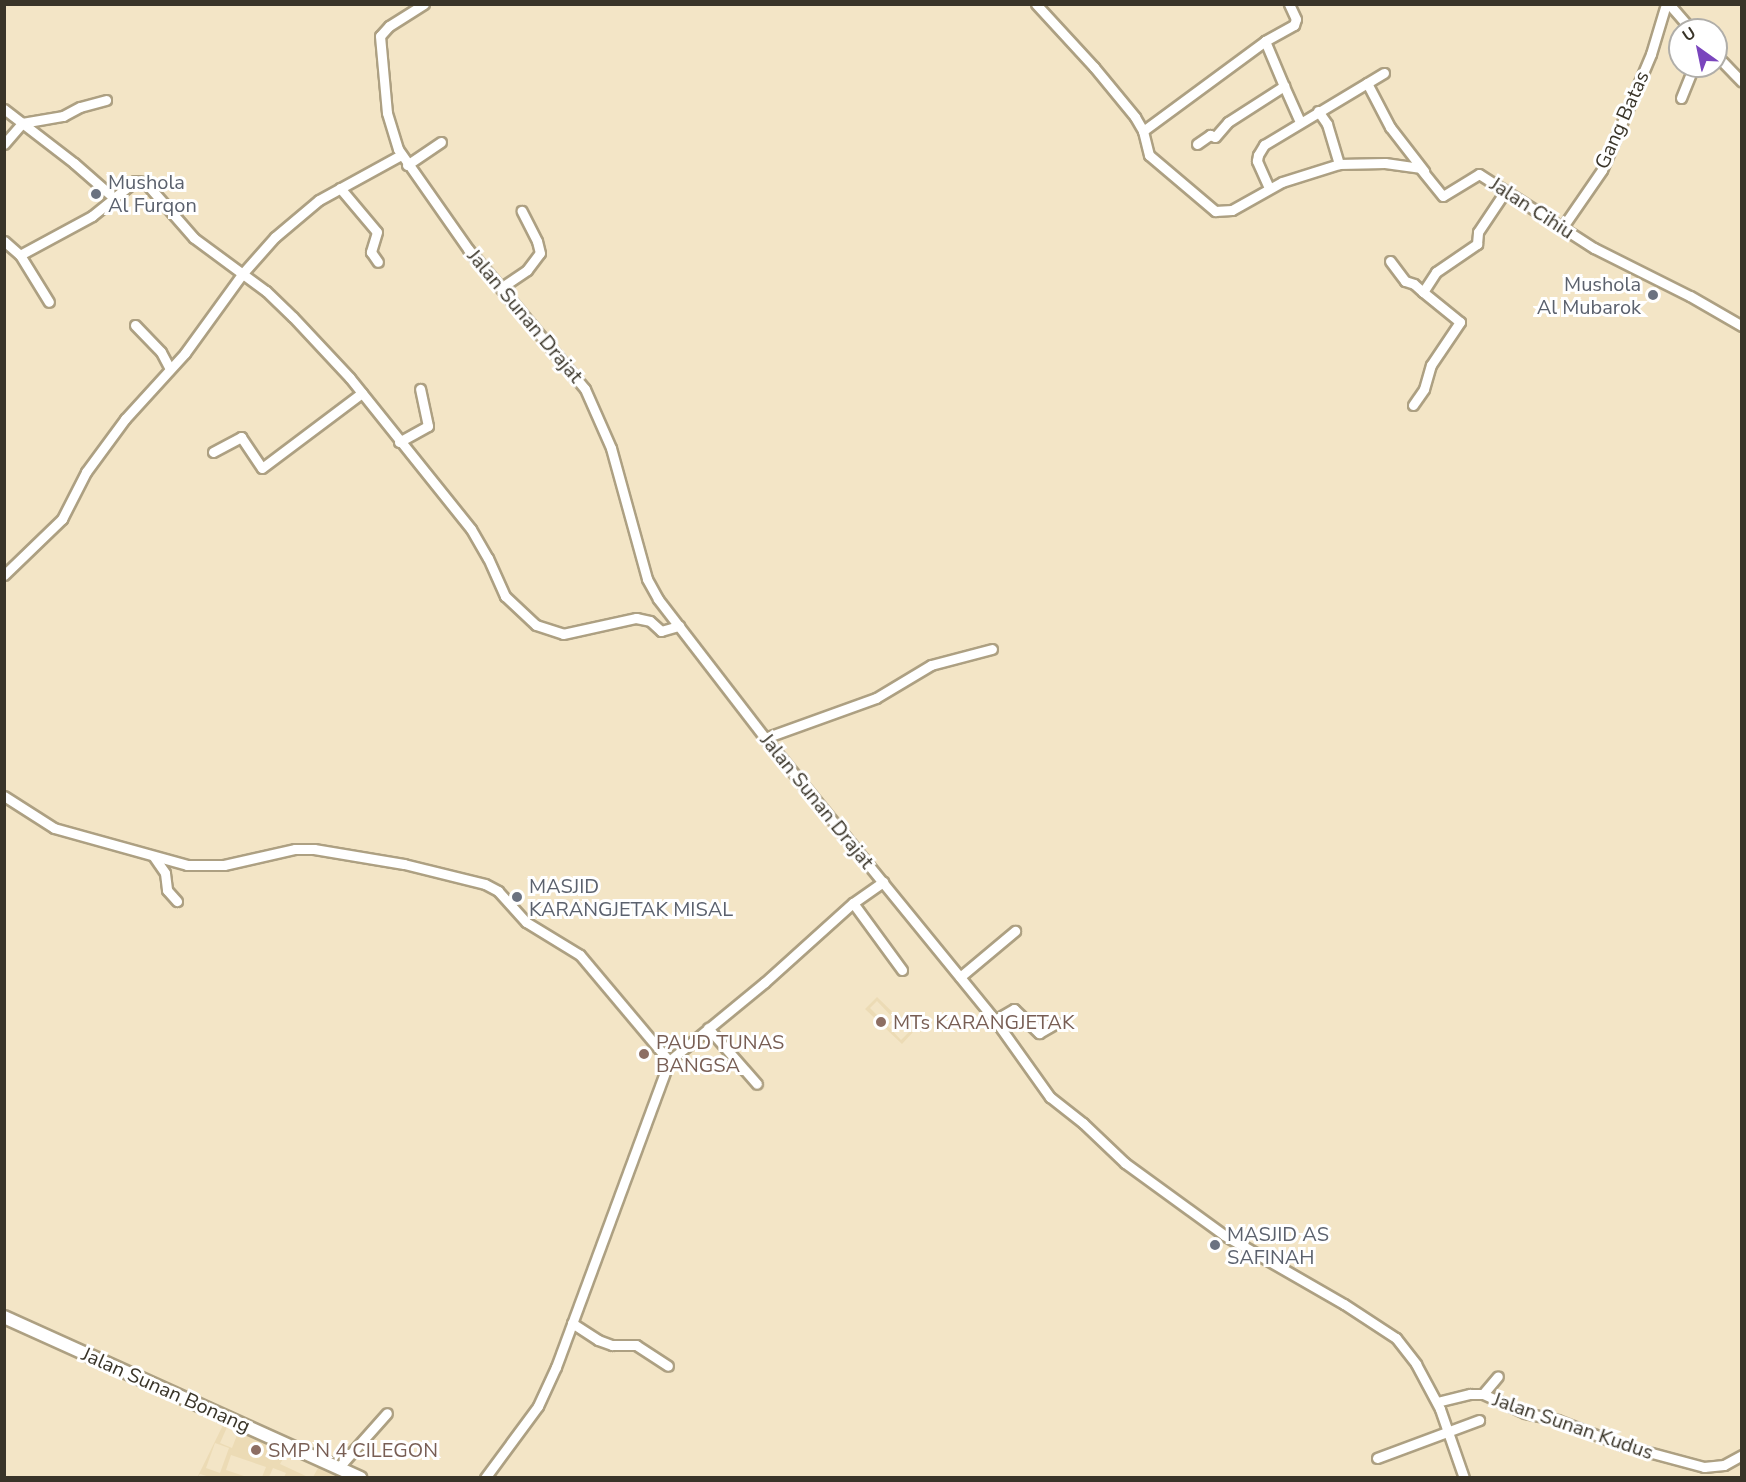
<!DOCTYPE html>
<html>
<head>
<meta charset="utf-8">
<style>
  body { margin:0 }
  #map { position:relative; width:1746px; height:1482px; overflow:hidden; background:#f3e5c6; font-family:"Nunito Sans",sans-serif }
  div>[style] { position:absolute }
  .built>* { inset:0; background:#ecdbb5 }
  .roads { filter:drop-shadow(2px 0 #ada082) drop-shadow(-2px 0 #ada082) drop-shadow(0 2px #ada082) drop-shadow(0 -2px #ada082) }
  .minor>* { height:9px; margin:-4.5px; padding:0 4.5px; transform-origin:4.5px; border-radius:4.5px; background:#fff }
  .tertiary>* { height:12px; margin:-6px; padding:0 6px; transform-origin:6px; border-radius:6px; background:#fff }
  .dots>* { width:16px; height:16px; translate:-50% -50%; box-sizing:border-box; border:3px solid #fff; border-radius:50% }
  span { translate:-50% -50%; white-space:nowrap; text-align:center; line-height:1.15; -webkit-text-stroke:6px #fff; paint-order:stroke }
  .street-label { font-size:20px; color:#393428 }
  .worship-label { font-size:20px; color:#5b616d }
  .left { translate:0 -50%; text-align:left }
  .right { translate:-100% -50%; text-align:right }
  .education-label { font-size:20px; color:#785e54 }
  .frame { position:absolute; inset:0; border:6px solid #393428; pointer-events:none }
  .north { position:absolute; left:1668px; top:18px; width:60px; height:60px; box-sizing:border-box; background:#fff; border:2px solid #b0aea9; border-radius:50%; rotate:327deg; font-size:16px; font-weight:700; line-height:24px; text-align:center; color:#393428 }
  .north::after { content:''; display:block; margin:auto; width:21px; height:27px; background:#7a45bd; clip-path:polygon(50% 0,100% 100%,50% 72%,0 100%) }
</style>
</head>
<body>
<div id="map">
  <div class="built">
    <i style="clip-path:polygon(evenodd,877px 997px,913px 1032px,902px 1044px,865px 1009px,877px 997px,877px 1001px,894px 1019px,887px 1025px,870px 1008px,877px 1001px,877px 997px,897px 1017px,910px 1031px,901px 1040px,888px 1026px,897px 1017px)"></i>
    <i style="clip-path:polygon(evenodd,225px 1421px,342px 1477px,313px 1477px,318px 1468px,287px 1452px,280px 1464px,308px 1477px,284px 1477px,286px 1473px,273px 1468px,269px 1477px,262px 1477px,266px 1467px,231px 1455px,226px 1470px,247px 1477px,210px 1477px,200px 1474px,197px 1478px,225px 1421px,228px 1425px,239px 1430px,232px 1448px,220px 1443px,228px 1425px,225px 1421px,215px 1443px,229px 1448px,220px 1473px,206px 1468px,215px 1443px)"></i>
  </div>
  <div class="roads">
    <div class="minor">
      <i style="left:424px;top:4px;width:41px;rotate:147.8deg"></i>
      <i style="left:389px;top:26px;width:13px;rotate:132deg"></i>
      <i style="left:380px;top:36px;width:77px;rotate:84.8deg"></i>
      <i style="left:387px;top:113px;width:38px;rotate:73deg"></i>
      <i style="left:398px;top:149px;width:122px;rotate:55deg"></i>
      <i style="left:468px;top:249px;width:182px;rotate:50.1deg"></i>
      <i style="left:585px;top:389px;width:64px;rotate:66.2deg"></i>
      <i style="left:611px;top:448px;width:136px;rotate:74.6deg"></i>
      <i style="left:647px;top:579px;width:23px;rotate:61deg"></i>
      <i style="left:658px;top:599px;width:175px;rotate:52.4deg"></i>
      <i style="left:765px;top:738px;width:364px;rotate:50.8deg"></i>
      <i style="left:995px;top:1020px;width:95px;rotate:54.5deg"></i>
      <i style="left:1050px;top:1097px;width:42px;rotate:38.2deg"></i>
      <i style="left:1083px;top:1123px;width:58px;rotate:43.6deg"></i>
      <i style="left:1125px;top:1163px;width:122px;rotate:36deg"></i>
      <i style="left:1224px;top:1235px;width:138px;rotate:29.9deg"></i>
      <i style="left:1344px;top:1304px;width:62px;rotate:33.2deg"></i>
      <i style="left:1396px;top:1338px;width:33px;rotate:52deg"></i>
      <i style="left:1416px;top:1364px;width:51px;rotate:61.9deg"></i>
      <i style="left:1440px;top:1409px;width:73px;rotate:70.8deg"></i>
      <i style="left:1036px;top:4px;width:86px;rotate:47.4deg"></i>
      <i style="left:1094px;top:67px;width:65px;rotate:50.6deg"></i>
      <i style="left:1135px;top:117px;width:16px;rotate:60deg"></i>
      <i style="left:1143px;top:131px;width:25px;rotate:76deg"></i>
      <i style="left:1149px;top:155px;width:87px;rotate:40.3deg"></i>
      <i style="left:1215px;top:211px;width:17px;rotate:-3deg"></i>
      <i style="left:1232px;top:210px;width:57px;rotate:-29.2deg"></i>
      <i style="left:1282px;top:182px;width:60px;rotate:-17.5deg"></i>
      <i style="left:1339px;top:164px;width:46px;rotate:-1.2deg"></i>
      <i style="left:1385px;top:163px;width:35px;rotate:8deg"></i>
      <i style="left:1420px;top:168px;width:36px;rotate:51deg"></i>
      <i style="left:1443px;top:196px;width:42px;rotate:-31.4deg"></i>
      <i style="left:1479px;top:174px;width:137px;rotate:32.8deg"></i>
      <i style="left:1594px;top:248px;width:107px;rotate:26.6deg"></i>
      <i style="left:1690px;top:296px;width:60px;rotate:30deg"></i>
      <i style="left:1669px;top:4px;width:35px;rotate:49deg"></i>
      <i style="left:1265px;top:41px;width:49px;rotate:67.1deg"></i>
      <i style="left:1716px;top:55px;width:37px;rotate:46deg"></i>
      <i style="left:1367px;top:83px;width:50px;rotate:62.4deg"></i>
      <i style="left:1390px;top:127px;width:56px;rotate:52.3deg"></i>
      <i style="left:1681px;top:98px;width:35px;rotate:-68deg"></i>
      <i style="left:4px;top:109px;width:88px;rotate:37.6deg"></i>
      <i style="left:74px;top:163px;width:53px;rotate:41.2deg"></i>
      <i style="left:114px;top:198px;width:27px;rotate:-39deg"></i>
      <i style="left:135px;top:181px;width:10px;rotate:6deg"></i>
      <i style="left:145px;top:182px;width:74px;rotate:48.8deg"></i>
      <i style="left:194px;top:238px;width:89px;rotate:36.4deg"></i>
      <i style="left:266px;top:291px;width:37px;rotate:44deg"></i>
      <i style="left:293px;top:317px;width:83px;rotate:46.9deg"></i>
      <i style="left:350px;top:378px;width:193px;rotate:51.3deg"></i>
      <i style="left:471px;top:529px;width:34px;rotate:60deg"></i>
      <i style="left:488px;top:558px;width:42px;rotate:65.9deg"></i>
      <i style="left:505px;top:596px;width:42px;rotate:43.1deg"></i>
      <i style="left:536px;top:625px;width:28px;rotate:18deg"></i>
      <i style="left:563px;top:634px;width:75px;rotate:-12.4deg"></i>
      <i style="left:636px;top:618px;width:14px;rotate:12deg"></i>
      <i style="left:650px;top:621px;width:15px;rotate:42deg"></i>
      <i style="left:661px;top:631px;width:19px;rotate:-16deg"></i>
      <i style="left:1318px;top:111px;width:16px;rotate:55deg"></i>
      <i style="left:1327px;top:124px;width:42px;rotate:73.3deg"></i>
      <i style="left:1143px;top:131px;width:152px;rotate:-36.4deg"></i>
      <i style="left:1265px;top:41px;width:33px;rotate:-29deg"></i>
      <i style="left:1294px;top:25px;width:6px;rotate:-72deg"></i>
      <i style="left:1296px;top:19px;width:17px;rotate:-115deg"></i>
      <i style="left:4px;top:144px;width:28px;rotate:-49deg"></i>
      <i style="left:22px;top:123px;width:42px;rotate:-9.7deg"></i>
      <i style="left:63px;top:116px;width:19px;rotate:-28deg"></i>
      <i style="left:80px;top:107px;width:27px;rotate:-15deg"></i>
      <i style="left:1197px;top:144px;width:16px;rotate:-35deg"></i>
      <i style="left:1210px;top:135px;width:5px;rotate:22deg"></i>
      <i style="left:1215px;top:137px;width:20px;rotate:-49deg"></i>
      <i style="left:1228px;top:122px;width:67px;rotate:-32.7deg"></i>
      <i style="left:1284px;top:86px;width:39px;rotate:66deg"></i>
      <i style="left:407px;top:165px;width:41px;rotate:-34.1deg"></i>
      <i style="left:340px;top:188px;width:57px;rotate:49.9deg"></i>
      <i style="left:377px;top:232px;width:21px;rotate:107deg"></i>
      <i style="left:371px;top:252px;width:12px;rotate:55deg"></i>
      <i style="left:1269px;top:188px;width:30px;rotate:-114deg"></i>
      <i style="left:1257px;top:161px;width:6px;rotate:-81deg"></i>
      <i style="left:1258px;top:155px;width:12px;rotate:-59deg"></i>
      <i style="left:1264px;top:145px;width:140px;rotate:-31deg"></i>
      <i style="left:1562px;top:228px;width:70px;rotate:-55.4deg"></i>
      <i style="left:1602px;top:170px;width:126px;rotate:-67.1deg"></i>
      <i style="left:1651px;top:54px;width:52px;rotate:-73.3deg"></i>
      <i style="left:4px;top:241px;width:21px;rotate:41deg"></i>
      <i style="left:20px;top:255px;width:82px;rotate:-28.4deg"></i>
      <i style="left:92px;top:216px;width:28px;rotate:-39deg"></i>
      <i style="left:20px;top:255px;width:55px;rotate:58.3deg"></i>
      <i style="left:1390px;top:261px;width:25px;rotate:53deg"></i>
      <i style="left:1405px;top:281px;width:9px;rotate:18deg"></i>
      <i style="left:1414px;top:284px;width:12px;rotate:42deg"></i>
      <i style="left:1423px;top:292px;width:24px;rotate:-57deg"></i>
      <i style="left:1436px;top:272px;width:50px;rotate:-34.3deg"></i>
      <i style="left:1477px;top:244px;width:12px;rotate:-85deg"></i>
      <i style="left:1478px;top:232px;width:50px;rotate:-56.3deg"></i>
      <i style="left:502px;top:287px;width:30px;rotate:-34deg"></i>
      <i style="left:527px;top:270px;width:21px;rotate:-53deg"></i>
      <i style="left:540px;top:253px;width:12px;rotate:-104deg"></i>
      <i style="left:537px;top:241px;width:34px;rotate:-117deg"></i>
      <i style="left:135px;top:325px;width:37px;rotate:46deg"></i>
      <i style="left:161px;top:352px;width:19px;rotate:62deg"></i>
      <i style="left:1413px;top:405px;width:19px;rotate:-55deg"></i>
      <i style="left:1424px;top:389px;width:25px;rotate:-74deg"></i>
      <i style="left:1431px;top:365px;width:52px;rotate:-56deg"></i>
      <i style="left:1460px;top:322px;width:48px;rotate:-141deg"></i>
      <i style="left:399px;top:442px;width:33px;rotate:-29deg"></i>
      <i style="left:428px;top:426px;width:38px;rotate:-102deg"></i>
      <i style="left:213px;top:452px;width:32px;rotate:-28deg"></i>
      <i style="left:241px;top:437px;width:37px;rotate:56deg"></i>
      <i style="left:262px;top:468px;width:125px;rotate:-36.9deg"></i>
      <i style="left:4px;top:575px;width:81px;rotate:-44deg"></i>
      <i style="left:62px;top:519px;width:53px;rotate:-62.9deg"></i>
      <i style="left:86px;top:472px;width:66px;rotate:-53.7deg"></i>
      <i style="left:125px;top:419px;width:89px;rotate:-47.7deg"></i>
      <i style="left:185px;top:353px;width:99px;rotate:-54.1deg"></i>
      <i style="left:243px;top:273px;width:48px;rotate:-48.4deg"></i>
      <i style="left:275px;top:237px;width:57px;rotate:-40.1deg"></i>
      <i style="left:319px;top:200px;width:94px;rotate:-28.8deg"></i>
      <i style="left:765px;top:738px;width:118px;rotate:-19.8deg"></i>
      <i style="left:876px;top:698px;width:64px;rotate:-31deg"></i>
      <i style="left:931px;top:665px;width:63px;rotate:-14.7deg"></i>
      <i style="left:4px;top:796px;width:59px;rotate:32.6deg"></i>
      <i style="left:54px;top:828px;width:138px;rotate:15.5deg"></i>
      <i style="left:187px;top:865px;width:37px"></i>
      <i style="left:224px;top:865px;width:73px;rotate:-12.7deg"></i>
      <i style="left:295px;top:849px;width:19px"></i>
      <i style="left:314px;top:849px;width:91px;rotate:9.5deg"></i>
      <i style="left:404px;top:864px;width:83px;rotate:13.9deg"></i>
      <i style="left:485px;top:884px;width:15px;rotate:28deg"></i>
      <i style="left:498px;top:891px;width:42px;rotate:47.9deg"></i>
      <i style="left:526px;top:922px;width:63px;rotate:31.4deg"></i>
      <i style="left:580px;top:955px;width:138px;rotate:50deg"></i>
      <i style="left:154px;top:857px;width:19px;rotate:55deg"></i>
      <i style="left:165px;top:873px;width:17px;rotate:83deg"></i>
      <i style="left:167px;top:890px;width:15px;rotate:48deg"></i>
      <i style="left:853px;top:903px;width:83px;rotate:53.8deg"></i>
      <i style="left:960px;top:977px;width:72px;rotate:-39.9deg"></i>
      <i style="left:995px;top:1020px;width:22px;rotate:-30deg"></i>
      <i style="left:1014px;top:1009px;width:35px;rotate:44deg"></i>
      <i style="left:1039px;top:1033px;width:20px;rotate:-30deg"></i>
      <i style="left:708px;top:1028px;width:74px;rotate:48.8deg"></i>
      <i style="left:572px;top:1323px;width:31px;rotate:33deg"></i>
      <i style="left:598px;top:1340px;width:15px;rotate:20deg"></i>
      <i style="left:612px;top:1345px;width:24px"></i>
      <i style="left:636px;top:1345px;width:38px;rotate:33deg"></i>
      <i style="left:1483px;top:1394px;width:23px;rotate:-50deg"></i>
      <i style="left:1437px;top:1402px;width:34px;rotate:-14deg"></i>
      <i style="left:1470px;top:1394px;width:13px"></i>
      <i style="left:1483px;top:1394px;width:46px;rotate:24.3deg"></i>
      <i style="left:1525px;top:1413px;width:33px;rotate:12deg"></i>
      <i style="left:1557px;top:1420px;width:70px;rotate:21deg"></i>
      <i style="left:1622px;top:1445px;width:85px;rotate:15deg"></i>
      <i style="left:1704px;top:1467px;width:20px;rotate:-6deg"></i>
      <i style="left:1724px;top:1465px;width:21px;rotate:-29deg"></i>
      <i style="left:1377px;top:1458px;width:109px;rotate:-20.4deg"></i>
      <i style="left:339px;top:1467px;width:72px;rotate:-48.4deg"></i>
      <i style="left:485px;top:1478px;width:89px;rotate:-53.6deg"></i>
      <i style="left:538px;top:1406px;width:43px;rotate:-65.2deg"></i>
      <i style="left:556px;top:1367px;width:326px;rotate:-69.7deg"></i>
      <i style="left:669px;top:1061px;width:123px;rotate:-39.4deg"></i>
      <i style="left:764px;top:983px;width:120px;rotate:-42deg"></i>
      <i style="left:853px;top:903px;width:37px;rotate:-35deg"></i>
    </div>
    <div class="tertiary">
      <i style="left:4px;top:1317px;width:391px;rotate:24.3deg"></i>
    </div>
  </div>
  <div class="dots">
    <i style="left:96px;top:194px;background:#6b7280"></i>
    <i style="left:1653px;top:295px;background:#6b7280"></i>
    <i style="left:517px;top:897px;background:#6b7280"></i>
    <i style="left:881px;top:1022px;background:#8d6e63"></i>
    <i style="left:644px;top:1054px;background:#8d6e63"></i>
    <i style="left:1215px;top:1245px;background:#6b7280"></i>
    <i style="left:256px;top:1450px;background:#8d6e63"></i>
  </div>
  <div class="street-label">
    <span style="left:1622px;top:120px;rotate:-66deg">Gang Batas</span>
    <span style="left:1532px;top:208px;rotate:33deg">Jalan Cihiu</span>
    <span style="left:525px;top:316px;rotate:50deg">Jalan Sunan Drajat</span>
    <span style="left:817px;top:801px;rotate:51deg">Jalan Sunan Drajat</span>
    <span style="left:166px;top:1390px;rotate:24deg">Jalan Sunan Bonang</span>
    <span style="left:1573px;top:1426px;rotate:19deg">Jalan Sunan Kudus</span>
  </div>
  <div class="worship-label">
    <span class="left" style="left:108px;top:194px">Mushola<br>Al Furqon</span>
    <span class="right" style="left:1641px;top:296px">Mushola<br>Al Mubarok</span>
    <span class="left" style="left:529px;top:898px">MASJID<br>KARANGJETAK MISAL</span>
    <span class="left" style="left:1227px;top:1246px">MASJID AS<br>SAFINAH</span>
  </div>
  <div class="education-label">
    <span class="left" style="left:893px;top:1022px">MTs KARANGJETAK</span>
    <span class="left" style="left:656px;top:1054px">PAUD TUNAS<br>BANGSA</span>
    <span class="left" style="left:268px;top:1450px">SMP N 4 CILEGON</span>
  </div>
  <div class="frame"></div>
  <div class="north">U</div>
</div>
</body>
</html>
